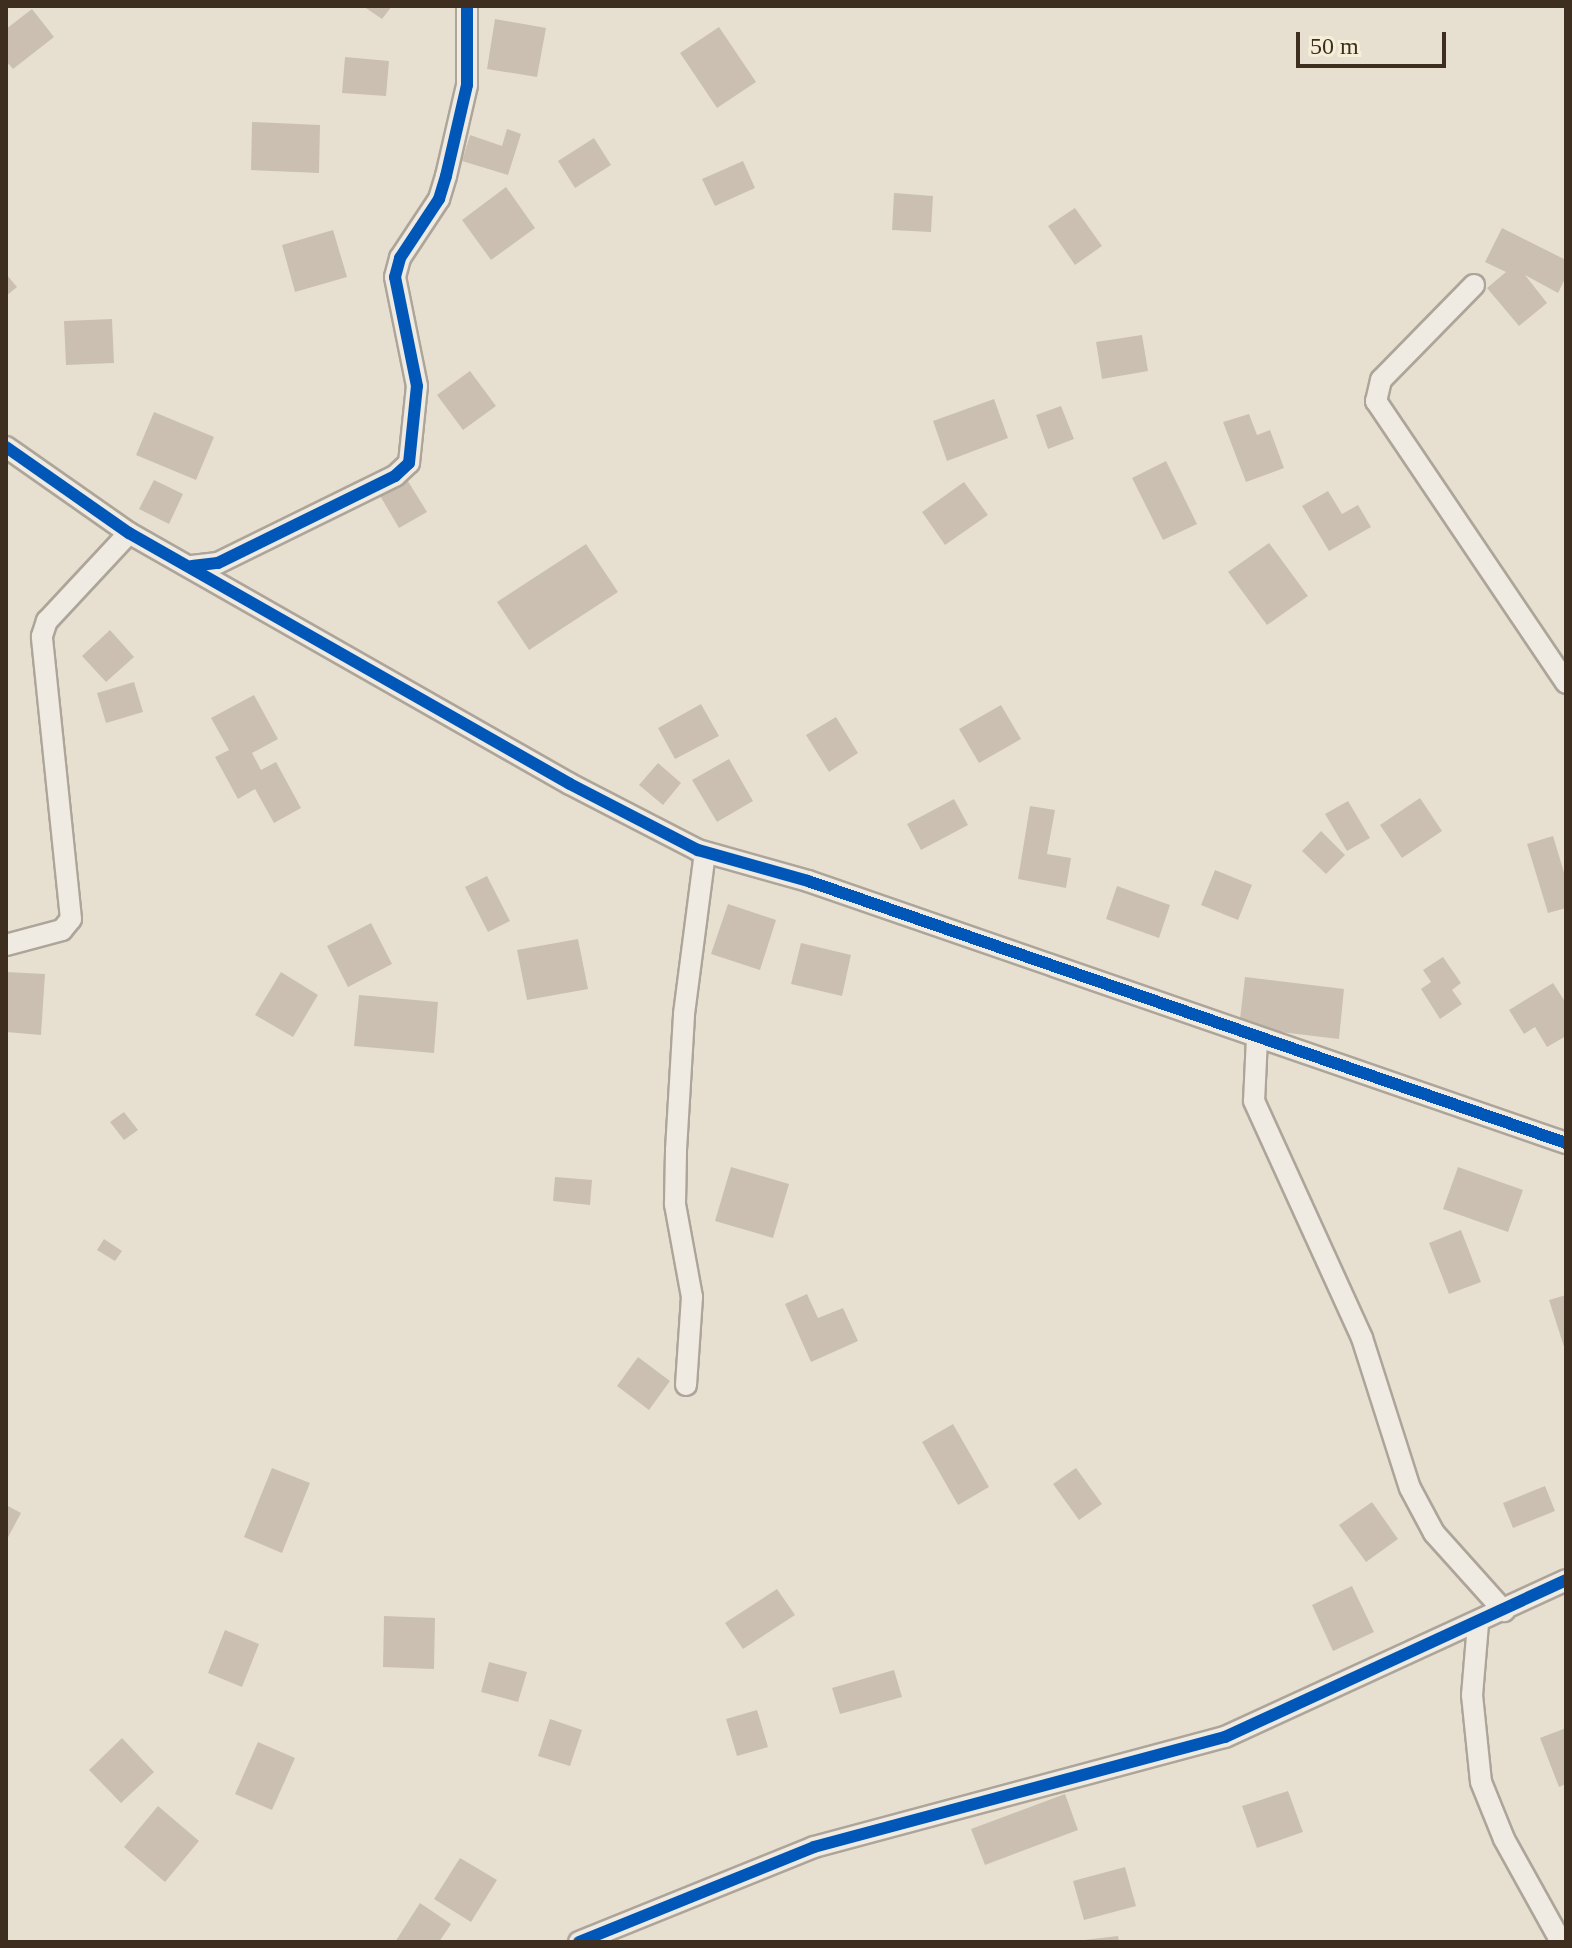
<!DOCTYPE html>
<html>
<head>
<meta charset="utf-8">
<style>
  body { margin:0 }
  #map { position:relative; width:1572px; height:1948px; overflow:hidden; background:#e7e0d1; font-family:"Times New Roman",serif }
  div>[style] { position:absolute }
  .building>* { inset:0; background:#cbbfb2 }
  .roads { filter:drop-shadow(2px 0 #ada599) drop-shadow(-2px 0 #ada599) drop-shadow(0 2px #ada599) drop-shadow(0 -2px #ada599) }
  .street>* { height:20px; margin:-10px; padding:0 10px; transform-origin:10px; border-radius:10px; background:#efebe3 }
  .cycleway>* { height:12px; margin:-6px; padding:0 6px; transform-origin:6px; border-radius:6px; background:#0057b8 }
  span { translate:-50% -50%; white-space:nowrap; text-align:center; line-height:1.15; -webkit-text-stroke:6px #f7eed8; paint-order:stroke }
  .frame { position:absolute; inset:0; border:8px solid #3d2e20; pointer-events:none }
  .scale { position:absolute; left:1296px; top:32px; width:150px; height:36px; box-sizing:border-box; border:4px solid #3d2e20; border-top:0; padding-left:10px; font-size:24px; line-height:28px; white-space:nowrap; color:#3d2e20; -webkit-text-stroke:6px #f7eed8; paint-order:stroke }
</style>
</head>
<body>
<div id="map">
  <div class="building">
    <i style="clip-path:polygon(363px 6px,392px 6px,382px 19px)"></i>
    <i style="clip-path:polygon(32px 9px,54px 37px,13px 69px,6px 61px,6px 29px)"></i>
    <i style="clip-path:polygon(495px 19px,546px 28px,537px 77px,487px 69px)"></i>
    <i style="clip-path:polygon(719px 27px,756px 82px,717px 108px,680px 53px)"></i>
    <i style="clip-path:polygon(345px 57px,389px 61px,386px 96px,342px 93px)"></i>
    <i style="clip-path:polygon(252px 122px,320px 125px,319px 173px,251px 170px)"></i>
    <i style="clip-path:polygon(507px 129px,521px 134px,508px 175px,462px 161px,470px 135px,502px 146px)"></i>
    <i style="clip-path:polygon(594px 138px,611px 165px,575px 188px,558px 161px)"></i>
    <i style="clip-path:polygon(743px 161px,755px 188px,715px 206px,702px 179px)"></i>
    <i style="clip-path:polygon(506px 187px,535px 228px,491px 260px,462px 220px)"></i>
    <i style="clip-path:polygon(894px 193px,933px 196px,931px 232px,892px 230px)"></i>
    <i style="clip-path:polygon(1075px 208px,1102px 246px,1075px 265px,1048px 226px)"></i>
    <i style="clip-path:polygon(1502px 228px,1566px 260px,1566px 277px,1558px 293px,1525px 275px,1547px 303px,1519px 326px,1487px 288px,1506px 272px,1485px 262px)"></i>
    <i style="clip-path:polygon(333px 230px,347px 277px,295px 292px,282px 245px)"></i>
    <i style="clip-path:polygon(6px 274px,17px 287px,6px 296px)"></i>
    <i style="clip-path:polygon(112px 319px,114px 363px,66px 365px,64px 321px)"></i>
    <i style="clip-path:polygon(1142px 335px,1148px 371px,1102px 379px,1096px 342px)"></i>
    <i style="clip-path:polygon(470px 371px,496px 406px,463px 430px,437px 395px)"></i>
    <i style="clip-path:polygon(994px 399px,1008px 438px,947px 461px,933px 421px)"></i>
    <i style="clip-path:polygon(1061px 406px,1074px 439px,1048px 449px,1036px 415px)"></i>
    <i style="clip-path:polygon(154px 412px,214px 437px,196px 480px,136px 455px)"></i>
    <i style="clip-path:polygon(1249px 414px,1257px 435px,1270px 430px,1284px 468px,1246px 482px,1223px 422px)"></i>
    <i style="clip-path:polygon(1166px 461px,1197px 524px,1163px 540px,1132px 478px)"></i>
    <i style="clip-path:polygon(406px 478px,427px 512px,399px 528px,379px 494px)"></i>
    <i style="clip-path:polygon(154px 480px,183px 494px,169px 524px,139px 509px)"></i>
    <i style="clip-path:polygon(964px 482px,988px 515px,945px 545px,922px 512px)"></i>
    <i style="clip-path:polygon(1328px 491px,1342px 514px,1358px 505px,1371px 527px,1329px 551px,1302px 506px)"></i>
    <i style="clip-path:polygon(1269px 543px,1308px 596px,1267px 625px,1228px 572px)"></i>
    <i style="clip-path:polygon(586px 544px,618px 592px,529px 650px,497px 602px)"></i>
    <i style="clip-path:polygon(110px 630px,134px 657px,106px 682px,82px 656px)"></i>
    <i style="clip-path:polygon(134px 682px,143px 712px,106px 723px,97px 693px)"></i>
    <i style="clip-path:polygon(254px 695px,278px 739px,252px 753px,261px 770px,276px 762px,301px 808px,274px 823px,255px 789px,238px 799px,215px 757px,229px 750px,211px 718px)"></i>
    <i style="clip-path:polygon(701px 704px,719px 736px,675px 759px,658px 728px)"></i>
    <i style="clip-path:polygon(1001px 705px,1021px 739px,979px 763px,959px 729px)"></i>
    <i style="clip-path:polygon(836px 717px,858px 753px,829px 772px,806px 735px)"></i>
    <i style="clip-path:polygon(729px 759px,753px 801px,717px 822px,692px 780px)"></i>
    <i style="clip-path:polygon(658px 763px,681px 783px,663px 805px,639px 785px)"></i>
    <i style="clip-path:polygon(1420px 798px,1442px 831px,1402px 858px,1380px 825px)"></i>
    <i style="clip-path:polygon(954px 799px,968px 825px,921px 850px,907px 824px)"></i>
    <i style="clip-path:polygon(1348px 801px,1370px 838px,1347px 851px,1325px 814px)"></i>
    <i style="clip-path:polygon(1030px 806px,1055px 810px,1047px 854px,1071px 858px,1066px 888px,1018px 879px)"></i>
    <i style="clip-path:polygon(1321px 831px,1345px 855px,1326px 874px,1302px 851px)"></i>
    <i style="clip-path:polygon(1553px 836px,1566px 879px,1566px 908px,1548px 913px,1527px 844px)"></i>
    <i style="clip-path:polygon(1215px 870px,1252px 885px,1238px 920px,1201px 905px)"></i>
    <i style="clip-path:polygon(487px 876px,510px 921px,488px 932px,465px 887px)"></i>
    <i style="clip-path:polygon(1117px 886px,1170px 905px,1159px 938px,1106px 919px)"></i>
    <i style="clip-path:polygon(728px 904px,776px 920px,760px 970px,711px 954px)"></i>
    <i style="clip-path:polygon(371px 923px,392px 964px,348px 987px,327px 946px)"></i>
    <i style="clip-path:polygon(578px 939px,588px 989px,527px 1000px,517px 950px)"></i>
    <i style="clip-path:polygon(801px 943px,851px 955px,842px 996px,791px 984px)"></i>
    <i style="clip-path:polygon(1443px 957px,1461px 983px,1452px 990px,1462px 1004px,1440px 1019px,1421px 989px,1431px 982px,1423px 970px)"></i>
    <i style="clip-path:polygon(6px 972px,45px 974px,41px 1035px,6px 1032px)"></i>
    <i style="clip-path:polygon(281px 972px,318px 995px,293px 1037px,255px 1015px)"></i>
    <i style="clip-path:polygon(1245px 977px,1344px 989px,1339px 1039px,1239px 1027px)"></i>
    <i style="clip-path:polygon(1553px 983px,1566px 1003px,1566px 1036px,1547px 1047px,1535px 1027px,1524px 1034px,1509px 1010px)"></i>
    <i style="clip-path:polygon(359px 995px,438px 1002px,434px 1053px,354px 1046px)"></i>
    <i style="clip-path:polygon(124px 1112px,138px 1130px,124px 1140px,110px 1122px)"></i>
    <i style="clip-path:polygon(731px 1167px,789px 1184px,773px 1238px,715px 1221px)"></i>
    <i style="clip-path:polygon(1458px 1167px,1523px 1190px,1508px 1232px,1443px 1209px)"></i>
    <i style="clip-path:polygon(555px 1177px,592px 1180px,590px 1205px,553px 1201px)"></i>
    <i style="clip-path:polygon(1461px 1230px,1481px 1282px,1449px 1294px,1429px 1243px)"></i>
    <i style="clip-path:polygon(104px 1239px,122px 1251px,115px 1261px,97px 1250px)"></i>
    <i style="clip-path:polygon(807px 1294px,818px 1318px,843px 1308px,858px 1341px,811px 1362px,785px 1304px)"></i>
    <i style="clip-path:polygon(1566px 1295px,1566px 1349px,1565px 1350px,1549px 1300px)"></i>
    <i style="clip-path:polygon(638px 1357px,670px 1381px,649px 1410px,617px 1386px)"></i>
    <i style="clip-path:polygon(953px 1424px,989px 1487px,958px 1505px,922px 1442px)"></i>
    <i style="clip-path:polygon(272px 1468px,310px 1483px,282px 1553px,244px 1537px)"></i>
    <i style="clip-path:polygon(1076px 1468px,1102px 1504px,1079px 1520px,1053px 1484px)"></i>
    <i style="clip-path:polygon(1545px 1486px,1555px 1511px,1513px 1528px,1503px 1503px)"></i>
    <i style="clip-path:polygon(1372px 1502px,1398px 1539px,1366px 1562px,1339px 1525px)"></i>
    <i style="clip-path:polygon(6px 1505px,21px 1513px,6px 1541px)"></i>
    <i style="clip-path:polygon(1352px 1586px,1374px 1632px,1333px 1651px,1312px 1605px)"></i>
    <i style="clip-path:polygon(777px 1589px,795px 1615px,743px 1649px,725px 1623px)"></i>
    <i style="clip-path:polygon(384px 1616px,435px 1618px,434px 1669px,383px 1667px)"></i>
    <i style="clip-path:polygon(225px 1630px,259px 1644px,242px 1687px,208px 1673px)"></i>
    <i style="clip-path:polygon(489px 1662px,527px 1672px,518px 1702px,481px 1692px)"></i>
    <i style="clip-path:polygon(894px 1670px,902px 1697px,840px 1714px,832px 1688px)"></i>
    <i style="clip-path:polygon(757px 1710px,768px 1747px,737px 1756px,726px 1719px)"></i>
    <i style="clip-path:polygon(550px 1719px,582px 1730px,570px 1766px,538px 1756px)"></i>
    <i style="clip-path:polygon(1566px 1728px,1566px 1784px,1559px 1787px,1540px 1738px)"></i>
    <i style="clip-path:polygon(122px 1738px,154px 1772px,121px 1803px,89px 1770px)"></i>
    <i style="clip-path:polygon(258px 1742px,295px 1758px,272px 1810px,235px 1794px)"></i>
    <i style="clip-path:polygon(1288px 1791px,1303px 1832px,1257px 1848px,1242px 1806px)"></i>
    <i style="clip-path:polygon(1065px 1794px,1078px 1830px,985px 1865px,971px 1829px)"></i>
    <i style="clip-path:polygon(158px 1806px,199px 1841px,165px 1882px,124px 1847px)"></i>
    <i style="clip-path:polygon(460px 1858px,497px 1880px,471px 1922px,434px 1899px)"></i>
    <i style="clip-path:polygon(1125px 1867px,1136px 1906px,1084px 1920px,1073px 1881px)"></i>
    <i style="clip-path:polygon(420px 1903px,451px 1924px,439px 1942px,395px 1942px)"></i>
    <i style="clip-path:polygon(1118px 1936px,1119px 1942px,1084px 1942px,1084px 1940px)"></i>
  </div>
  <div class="roads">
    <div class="street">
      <i style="left:1474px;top:285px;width:133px;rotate:134.4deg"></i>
      <i style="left:1381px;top:380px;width:22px;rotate:103deg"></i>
      <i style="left:1376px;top:401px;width:340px;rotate:56deg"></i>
      <i style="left:6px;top:447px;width:150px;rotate:35deg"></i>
      <i style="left:129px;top:533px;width:507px;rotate:29.65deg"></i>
      <i style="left:570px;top:784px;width:144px;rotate:27.3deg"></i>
      <i style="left:698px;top:850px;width:114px;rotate:15.7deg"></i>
      <i style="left:808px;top:881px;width:802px;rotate:19.07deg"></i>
      <i style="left:192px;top:566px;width:26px;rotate:-7deg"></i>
      <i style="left:218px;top:563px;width:197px;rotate:-26.2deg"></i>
      <i style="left:395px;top:476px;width:19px;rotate:-43deg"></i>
      <i style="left:409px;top:463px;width:77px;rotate:-84.1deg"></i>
      <i style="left:417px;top:386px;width:111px;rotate:-101.4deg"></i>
      <i style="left:395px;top:277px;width:20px;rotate:-75deg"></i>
      <i style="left:400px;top:258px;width:71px;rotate:-56.5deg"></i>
      <i style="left:439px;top:199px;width:24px;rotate:-73deg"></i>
      <i style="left:446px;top:176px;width:93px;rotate:-77deg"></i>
      <i style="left:467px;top:85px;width:79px;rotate:-90deg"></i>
      <i style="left:6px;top:945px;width:58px;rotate:-15deg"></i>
      <i style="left:62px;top:930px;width:14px;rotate:-51deg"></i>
      <i style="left:71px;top:919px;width:284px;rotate:-95.9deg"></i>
      <i style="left:42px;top:636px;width:16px;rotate:-72deg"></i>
      <i style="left:47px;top:621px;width:120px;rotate:-47deg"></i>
      <i style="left:1257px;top:1038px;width:63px;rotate:92.7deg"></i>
      <i style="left:1254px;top:1101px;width:260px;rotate:65.5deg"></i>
      <i style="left:1362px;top:1338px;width:157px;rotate:72.3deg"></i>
      <i style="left:1410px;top:1488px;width:51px;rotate:61.9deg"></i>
      <i style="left:1434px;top:1533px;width:105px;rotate:48.1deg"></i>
      <i style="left:686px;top:1385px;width:88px;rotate:-86.1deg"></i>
      <i style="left:692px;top:1297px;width:95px;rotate:-100.4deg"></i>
      <i style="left:675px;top:1204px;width:54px;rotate:-88.9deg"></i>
      <i style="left:676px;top:1150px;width:136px;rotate:-86.6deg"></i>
      <i style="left:684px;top:1014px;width:162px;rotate:-82.6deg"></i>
      <i style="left:1478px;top:1624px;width:71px;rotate:94.8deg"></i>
      <i style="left:1472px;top:1695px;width:87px;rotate:84.1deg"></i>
      <i style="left:1481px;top:1782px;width:61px;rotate:68deg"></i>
      <i style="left:1504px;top:1839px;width:118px;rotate:61deg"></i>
      <i style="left:579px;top:1942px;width:253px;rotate:-22deg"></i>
      <i style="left:814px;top:1847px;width:425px;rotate:-15deg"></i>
      <i style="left:1225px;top:1737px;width:375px;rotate:-24.7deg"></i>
    </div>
  </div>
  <div class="cycleway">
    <i style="left:6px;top:447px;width:150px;rotate:35deg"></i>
    <i style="left:129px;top:533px;width:507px;rotate:29.65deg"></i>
    <i style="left:570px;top:784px;width:144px;rotate:27.3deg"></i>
    <i style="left:698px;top:850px;width:114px;rotate:15.7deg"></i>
    <i style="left:808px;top:881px;width:802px;rotate:19.07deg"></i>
    <i style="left:192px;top:566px;width:26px;rotate:-7deg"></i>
    <i style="left:218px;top:563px;width:197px;rotate:-26.2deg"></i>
    <i style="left:395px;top:476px;width:19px;rotate:-43deg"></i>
    <i style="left:409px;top:463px;width:77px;rotate:-84.1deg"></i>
    <i style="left:417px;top:386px;width:111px;rotate:-101.4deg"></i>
    <i style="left:395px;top:277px;width:20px;rotate:-75deg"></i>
    <i style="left:400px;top:258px;width:71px;rotate:-56.5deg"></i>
    <i style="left:439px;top:199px;width:24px;rotate:-73deg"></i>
    <i style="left:446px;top:176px;width:93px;rotate:-77deg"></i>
    <i style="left:467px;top:85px;width:79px;rotate:-90deg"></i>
    <i style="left:579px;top:1942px;width:253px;rotate:-22deg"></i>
    <i style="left:814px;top:1847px;width:425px;rotate:-15deg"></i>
    <i style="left:1225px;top:1737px;width:375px;rotate:-24.7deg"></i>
  </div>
  <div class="frame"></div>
  <div class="scale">50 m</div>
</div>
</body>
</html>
